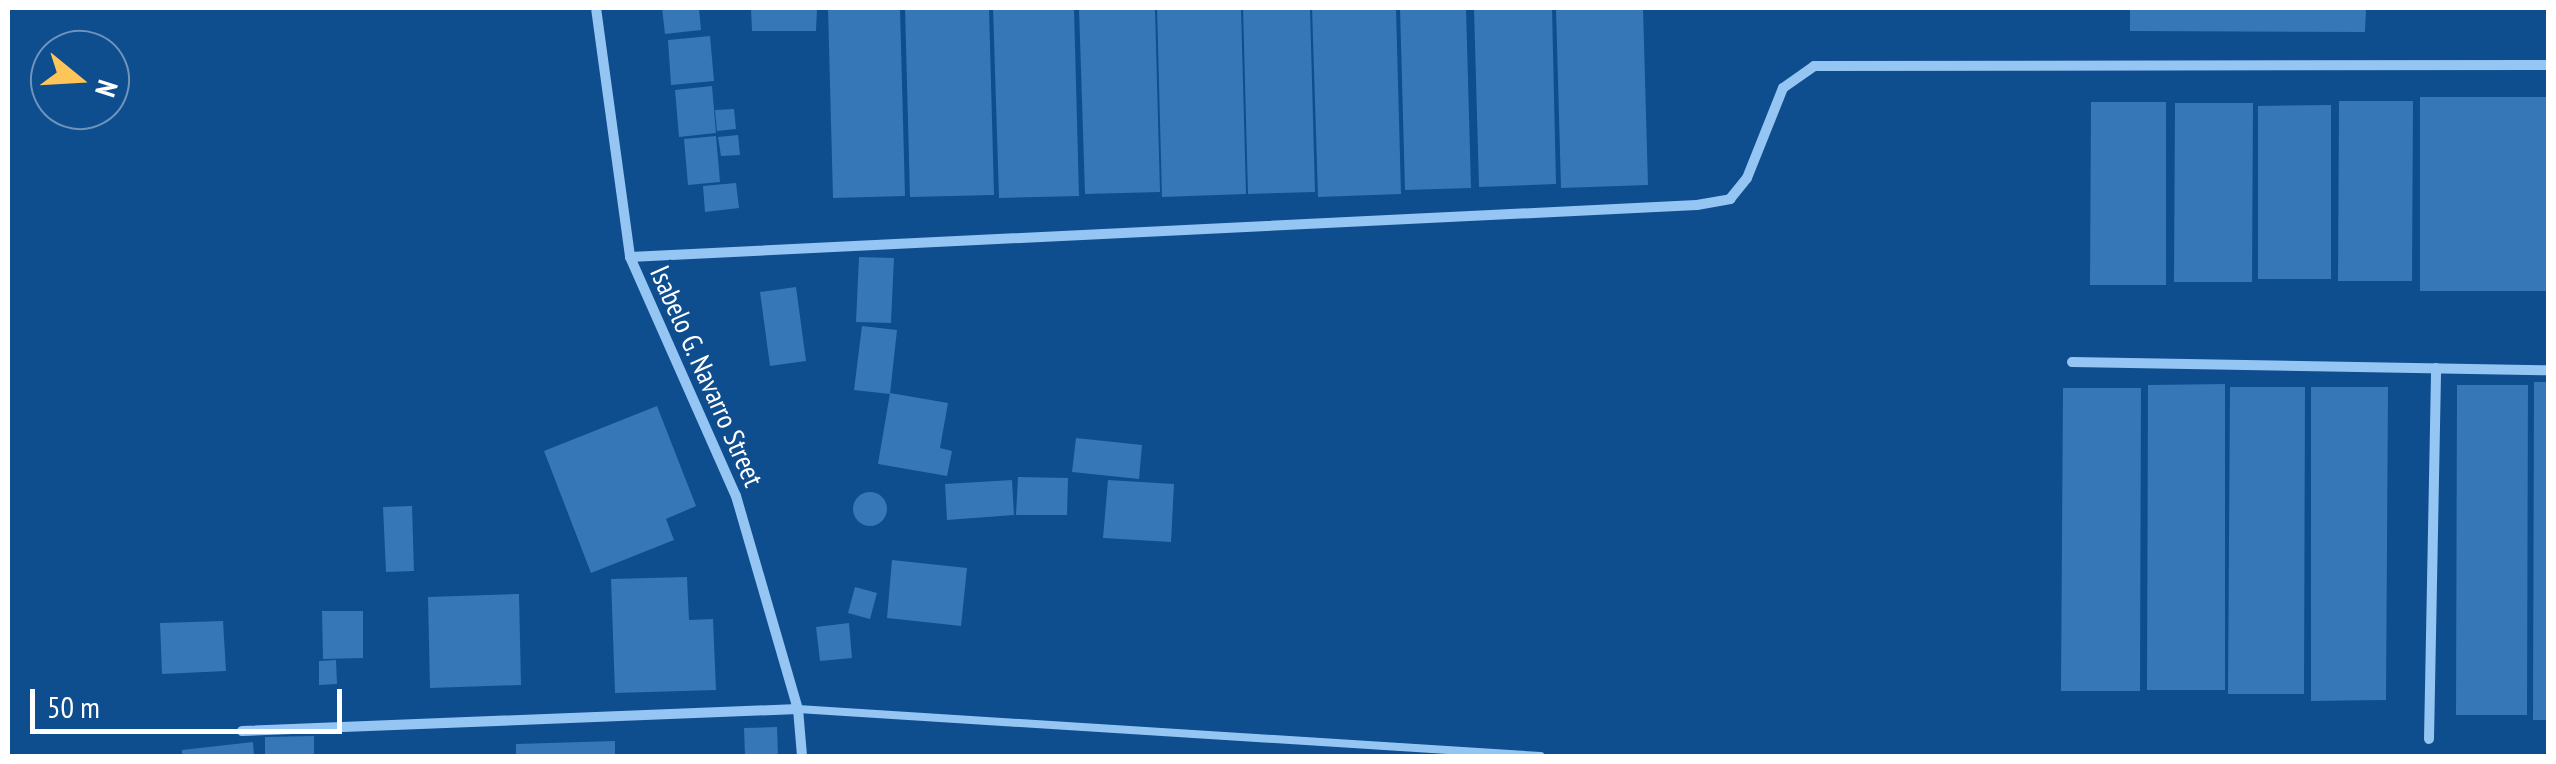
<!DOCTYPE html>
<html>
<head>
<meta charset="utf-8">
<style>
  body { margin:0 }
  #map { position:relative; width:2556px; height:764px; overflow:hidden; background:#0e4d8e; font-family:"PT Sans Narrow",sans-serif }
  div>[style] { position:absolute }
  .building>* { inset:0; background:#3677b8 }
  .round { border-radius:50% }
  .service>* { height:8px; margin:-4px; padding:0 4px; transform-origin:4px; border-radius:4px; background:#95c5f3 }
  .minor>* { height:10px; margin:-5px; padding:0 5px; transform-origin:5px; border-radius:5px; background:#95c5f3 }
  span { translate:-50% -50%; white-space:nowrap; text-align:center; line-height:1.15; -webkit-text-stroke:9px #0e4d8e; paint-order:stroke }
  .street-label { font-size:28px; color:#fff }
  .frame { position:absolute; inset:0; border:10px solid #fff; pointer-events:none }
  .north { position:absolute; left:30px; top:30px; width:100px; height:100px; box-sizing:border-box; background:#0e4d8e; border:2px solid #6e94bb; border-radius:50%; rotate:108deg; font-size:28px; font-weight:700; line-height:40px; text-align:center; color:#fff }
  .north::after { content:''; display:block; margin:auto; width:35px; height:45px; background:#ffc558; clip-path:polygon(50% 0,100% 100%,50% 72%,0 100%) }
  .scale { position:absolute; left:30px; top:689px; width:312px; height:45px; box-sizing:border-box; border:5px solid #fff; border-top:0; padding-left:12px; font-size:30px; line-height:35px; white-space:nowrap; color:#fff; -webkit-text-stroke:8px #0e4d8e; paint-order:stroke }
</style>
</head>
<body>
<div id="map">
  <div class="building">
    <i style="clip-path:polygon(662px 8px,699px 8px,701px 30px,665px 34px)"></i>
    <i style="clip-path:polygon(751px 8px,817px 8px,816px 31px,752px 31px)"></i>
    <i style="clip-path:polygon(828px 8px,900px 8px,905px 196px,833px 198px)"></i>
    <i style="clip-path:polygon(905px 8px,989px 8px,994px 195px,910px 197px)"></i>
    <i style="clip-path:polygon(993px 8px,1074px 8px,1079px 196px,999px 198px)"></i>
    <i style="clip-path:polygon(1079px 8px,1155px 8px,1160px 192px,1085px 194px)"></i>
    <i style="clip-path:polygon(1157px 8px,1241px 8px,1246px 194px,1162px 197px)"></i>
    <i style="clip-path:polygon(1243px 8px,1310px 8px,1315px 192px,1248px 194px)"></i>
    <i style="clip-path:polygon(1312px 8px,1396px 8px,1401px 194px,1318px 197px)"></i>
    <i style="clip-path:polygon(1400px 8px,1466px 8px,1471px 188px,1405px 190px)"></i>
    <i style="clip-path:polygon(1474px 8px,1552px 8px,1556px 184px,1479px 187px)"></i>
    <i style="clip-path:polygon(1556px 8px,1643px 8px,1648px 185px,1561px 188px)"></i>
    <i style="clip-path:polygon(2130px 8px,2366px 8px,2365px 32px,2130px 31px)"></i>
    <i style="clip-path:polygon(710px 36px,714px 81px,671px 85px,668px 40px)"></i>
    <i style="clip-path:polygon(712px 86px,716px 133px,679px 137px,675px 90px)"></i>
    <i style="clip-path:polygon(2420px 97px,2548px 97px,2548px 291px,2420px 291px)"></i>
    <i style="clip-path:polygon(2339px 101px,2413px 101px,2412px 281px,2338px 281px)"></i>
    <i style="clip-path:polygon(2091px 102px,2166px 102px,2166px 285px,2090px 285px)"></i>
    <i style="clip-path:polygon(2175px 103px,2253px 103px,2252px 282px,2174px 282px)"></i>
    <i style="clip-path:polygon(2331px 105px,2331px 279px,2258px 279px,2258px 106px)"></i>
    <i style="clip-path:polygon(734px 109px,736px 129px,717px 131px,715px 110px)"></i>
    <i style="clip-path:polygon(738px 135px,740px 155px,721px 156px,718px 137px)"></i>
    <i style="clip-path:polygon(716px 136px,720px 182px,688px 185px,684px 139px)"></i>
    <i style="clip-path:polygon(736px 183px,739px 208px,705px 212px,703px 186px)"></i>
    <i style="clip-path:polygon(859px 257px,894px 258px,891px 323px,856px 322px)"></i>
    <i style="clip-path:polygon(796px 287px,806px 361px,770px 366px,760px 292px)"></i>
    <i style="clip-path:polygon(862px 326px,897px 330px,890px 394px,854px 390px)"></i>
    <i style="clip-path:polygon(2534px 382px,2548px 382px,2548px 720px,2533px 720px)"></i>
    <i style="clip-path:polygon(2225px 384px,2225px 690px,2147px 690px,2148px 385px)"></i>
    <i style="clip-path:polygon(2457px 385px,2528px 385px,2527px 715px,2456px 715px)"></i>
    <i style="clip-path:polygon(2230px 387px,2305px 387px,2304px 694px,2228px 694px)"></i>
    <i style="clip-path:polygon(2311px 387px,2388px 387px,2386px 700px,2311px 701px)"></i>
    <i style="clip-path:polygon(2063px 388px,2141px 388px,2140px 691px,2061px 691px)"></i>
    <i style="clip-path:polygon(890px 393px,948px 403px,940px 448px,952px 451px,947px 476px,878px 464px)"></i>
    <i style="clip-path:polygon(657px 406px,696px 506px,666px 519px,674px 540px,591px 573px,544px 451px)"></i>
    <i style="clip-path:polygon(1076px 438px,1142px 445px,1139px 479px,1072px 472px)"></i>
    <i style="clip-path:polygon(1018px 477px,1068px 478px,1067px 515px,1016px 515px)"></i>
    <i style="clip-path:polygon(1012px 480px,1014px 515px,947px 520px,945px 484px)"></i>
    <i style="clip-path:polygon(1108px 480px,1174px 484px,1171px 542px,1103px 538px)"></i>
    <i class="round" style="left:853px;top:492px;width:34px;height:34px"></i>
    <i style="clip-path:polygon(412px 506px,414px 571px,386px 572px,383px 507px)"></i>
    <i style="clip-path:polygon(892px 560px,967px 568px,961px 626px,887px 618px)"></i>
    <i style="clip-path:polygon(687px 577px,689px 620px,713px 619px,716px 690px,615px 693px,611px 579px)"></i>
    <i style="clip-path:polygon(855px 587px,877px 593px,870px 619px,848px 613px)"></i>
    <i style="clip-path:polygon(519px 594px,521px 685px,430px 688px,428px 597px)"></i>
    <i style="clip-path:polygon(322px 611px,363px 611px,363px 658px,323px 659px)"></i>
    <i style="clip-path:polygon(223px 621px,226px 671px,162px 674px,160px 623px)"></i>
    <i style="clip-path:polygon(849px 623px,852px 658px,820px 661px,816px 627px)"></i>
    <i style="clip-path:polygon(336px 660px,337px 684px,319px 685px,319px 661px)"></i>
    <i style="clip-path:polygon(777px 727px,778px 756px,745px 756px,744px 728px)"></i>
    <i style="clip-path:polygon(314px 736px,314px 756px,265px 756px,265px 737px)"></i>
    <i style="clip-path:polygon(615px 741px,615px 756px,516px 756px,516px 744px)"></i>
    <i style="clip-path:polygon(253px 742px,254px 756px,182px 756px,182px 750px)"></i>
  </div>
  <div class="service">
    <i style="left:798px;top:709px;width:744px;rotate:3.62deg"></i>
  </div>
  <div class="minor">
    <i style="left:596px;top:8px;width:251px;rotate:82.2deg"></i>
    <i style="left:630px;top:257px;width:261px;rotate:66.1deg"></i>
    <i style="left:736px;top:496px;width:222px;rotate:73.8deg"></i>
    <i style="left:798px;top:709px;width:47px;rotate:85.1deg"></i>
    <i style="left:630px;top:257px;width:1068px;rotate:-2.79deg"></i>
    <i style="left:1697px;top:205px;width:34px;rotate:-10deg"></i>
    <i style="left:1730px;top:199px;width:27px;rotate:-51deg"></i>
    <i style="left:1747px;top:178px;width:97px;rotate:-68.2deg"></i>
    <i style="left:1783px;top:88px;width:38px;rotate:-35deg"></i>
    <i style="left:1814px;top:66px;width:734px;rotate:-0.08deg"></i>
    <i style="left:2072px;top:362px;width:476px;rotate:1deg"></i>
    <i style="left:242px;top:731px;width:556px;rotate:-2.27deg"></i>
    <i style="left:2429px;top:739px;width:371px;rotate:-88.9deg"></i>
  </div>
  <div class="street-label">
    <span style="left:707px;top:376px;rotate:66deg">Isabelo G. Navarro Street</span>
  </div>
  <div class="frame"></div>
  <div class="north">N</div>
  <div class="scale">50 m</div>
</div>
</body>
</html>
